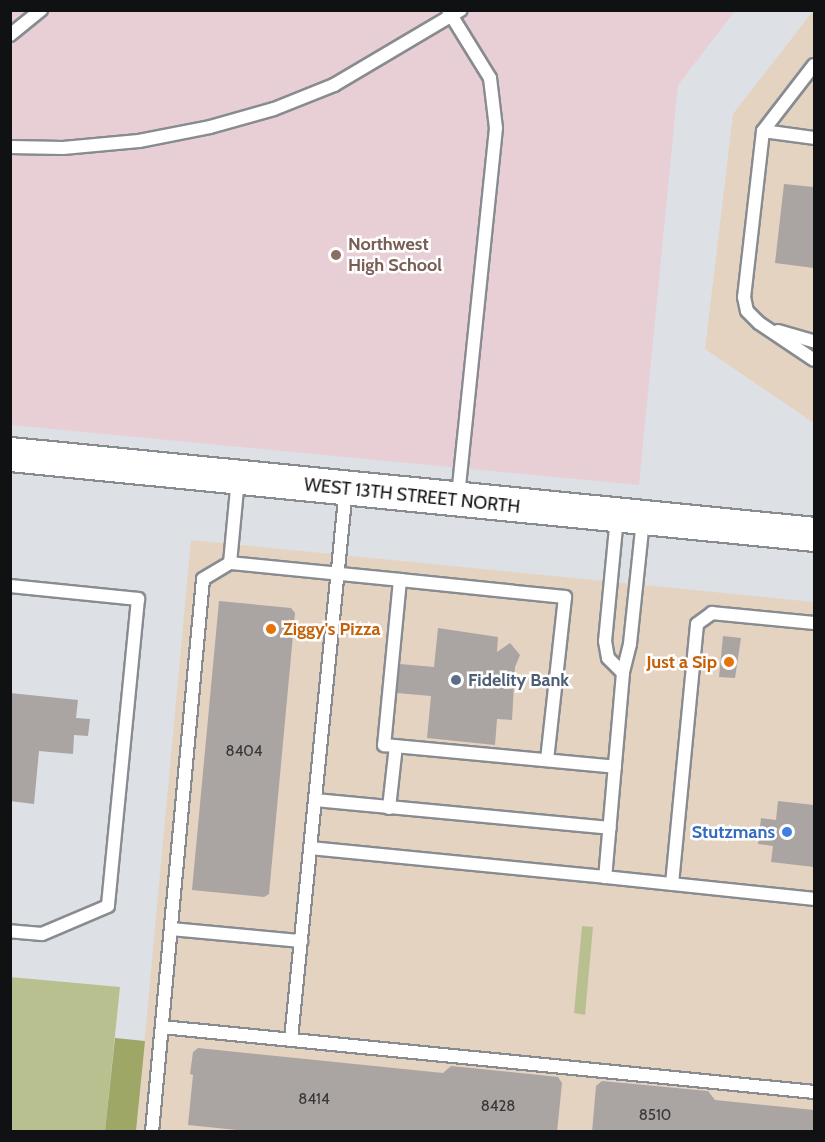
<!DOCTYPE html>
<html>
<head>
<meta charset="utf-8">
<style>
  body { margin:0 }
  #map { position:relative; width:825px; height:1142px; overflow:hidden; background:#dde0e5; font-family:Cabin,sans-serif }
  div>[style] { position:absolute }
  .commercial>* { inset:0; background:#e5d3c2 }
  .education>* { inset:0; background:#e8cfd5 }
  .green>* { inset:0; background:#b9c08f }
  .forest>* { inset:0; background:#9ea765 }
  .building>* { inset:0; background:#aaa4a2 }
  .roads { filter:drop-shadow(2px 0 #888c90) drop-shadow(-2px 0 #888c90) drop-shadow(0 2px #888c90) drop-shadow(0 -2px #888c90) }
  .lane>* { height:12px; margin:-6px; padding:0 6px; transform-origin:6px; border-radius:6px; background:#fff }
  .secondary>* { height:33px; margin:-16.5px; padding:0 16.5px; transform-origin:16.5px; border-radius:16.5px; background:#fff }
  .dots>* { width:16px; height:16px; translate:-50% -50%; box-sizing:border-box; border:3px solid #fff; border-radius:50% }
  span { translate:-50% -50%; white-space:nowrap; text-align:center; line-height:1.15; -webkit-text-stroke:5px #fff; paint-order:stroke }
  .number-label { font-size:15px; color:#363637 }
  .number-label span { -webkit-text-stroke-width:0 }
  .education-label { font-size:18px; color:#785e54; font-weight:700 }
  .left { translate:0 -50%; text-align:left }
  .street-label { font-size:18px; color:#101113 }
  .food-label { font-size:18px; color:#c56008; font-weight:700 }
  .right { translate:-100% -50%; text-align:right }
  .service-label { font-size:18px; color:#4e5e75; font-weight:700 }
  .shop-label { font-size:18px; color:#366cbe; font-weight:700 }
  .frame { position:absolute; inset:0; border:12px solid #101113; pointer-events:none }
</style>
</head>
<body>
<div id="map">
  <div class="commercial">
    <i style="clip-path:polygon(813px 11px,814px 11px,814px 423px,705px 349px,733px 114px)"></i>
    <i style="clip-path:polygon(191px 540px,814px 602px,814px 1131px,136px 1132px)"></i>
  </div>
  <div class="education">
    <i style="clip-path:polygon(10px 11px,735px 11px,678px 85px,639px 485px,11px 425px)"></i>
  </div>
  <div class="green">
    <i style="clip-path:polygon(582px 926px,593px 927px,585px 1015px,574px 1013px)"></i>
    <i style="clip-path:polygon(10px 977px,120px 987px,105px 1131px,11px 1131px)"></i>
  </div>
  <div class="forest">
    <i style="clip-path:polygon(115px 1038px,145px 1041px,136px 1131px,105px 1131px)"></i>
  </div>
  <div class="building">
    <i style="clip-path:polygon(784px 184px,814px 187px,814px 268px,775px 263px)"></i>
    <i style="clip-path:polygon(219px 601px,291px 608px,295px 613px,269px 894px,264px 897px,192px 890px)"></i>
    <i style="clip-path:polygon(438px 628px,498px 637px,497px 652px,510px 643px,520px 655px,515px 667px,512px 720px,497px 719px,495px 745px,427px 738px,431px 696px,397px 693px,400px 664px,434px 667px)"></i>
    <i style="clip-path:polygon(723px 636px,741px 638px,735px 678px,719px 677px)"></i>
    <i style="clip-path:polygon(10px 693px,78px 700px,76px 718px,90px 719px,88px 736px,74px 735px,73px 754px,39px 751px,34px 804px,10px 801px)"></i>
    <i style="clip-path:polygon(778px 801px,814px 805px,814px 867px,771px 862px,773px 846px,758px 844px,761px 818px,776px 820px)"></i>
    <i style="clip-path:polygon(198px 1048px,443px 1073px,451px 1066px,558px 1077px,562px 1083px,557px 1132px,256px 1132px,188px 1125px,193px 1075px,190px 1074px,193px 1052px)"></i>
    <i style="clip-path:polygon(602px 1081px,708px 1091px,715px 1100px,814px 1110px,814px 1132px,592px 1132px,596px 1086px)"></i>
  </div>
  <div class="roads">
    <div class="lane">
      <i style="left:448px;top:10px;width:80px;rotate:58.3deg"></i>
      <i style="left:490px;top:78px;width:50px;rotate:83.2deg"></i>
      <i style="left:496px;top:128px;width:371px;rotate:95.9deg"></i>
      <i style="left:10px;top:35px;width:40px;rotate:-39deg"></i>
      <i style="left:814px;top:65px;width:83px;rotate:127.7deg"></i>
      <i style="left:763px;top:131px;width:167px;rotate:96.5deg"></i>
      <i style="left:744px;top:297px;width:14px;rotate:78deg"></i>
      <i style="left:747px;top:311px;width:17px;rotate:45deg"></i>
      <i style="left:759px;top:323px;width:66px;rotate:33.9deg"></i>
      <i style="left:763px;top:131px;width:51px;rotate:7.8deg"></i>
      <i style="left:10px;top:147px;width:53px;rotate:1.1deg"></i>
      <i style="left:63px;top:148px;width:76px;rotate:-5.3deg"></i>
      <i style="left:139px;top:141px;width:72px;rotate:-11.2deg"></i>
      <i style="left:210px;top:127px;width:66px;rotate:-15.7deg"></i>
      <i style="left:274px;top:109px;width:65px;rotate:-21.8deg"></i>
      <i style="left:334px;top:85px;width:147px;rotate:-30.6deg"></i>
      <i style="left:778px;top:331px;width:37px;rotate:16deg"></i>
      <i style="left:617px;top:517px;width:125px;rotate:95.5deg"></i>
      <i style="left:605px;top:641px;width:17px;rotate:80deg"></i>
      <i style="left:608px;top:658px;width:21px;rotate:45deg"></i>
      <i style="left:643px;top:520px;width:125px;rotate:96deg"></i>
      <i style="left:630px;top:644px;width:30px;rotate:104deg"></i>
      <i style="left:623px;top:673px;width:205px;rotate:95deg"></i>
      <i style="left:605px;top:877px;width:210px;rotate:6deg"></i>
      <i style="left:230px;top:563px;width:171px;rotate:5.7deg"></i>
      <i style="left:400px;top:580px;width:166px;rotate:95.5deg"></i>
      <i style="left:384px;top:745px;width:232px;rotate:5.4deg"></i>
      <i style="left:400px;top:580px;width:166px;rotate:5.9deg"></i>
      <i style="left:565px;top:597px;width:164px;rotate:96.3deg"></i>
      <i style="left:10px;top:586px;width:129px;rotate:5.8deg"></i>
      <i style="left:138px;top:599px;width:308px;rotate:95.6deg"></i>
      <i style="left:108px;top:906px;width:72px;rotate:157deg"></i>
      <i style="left:42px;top:934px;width:32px;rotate:-175deg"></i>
      <i style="left:315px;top:800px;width:296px;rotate:5.4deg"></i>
      <i style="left:389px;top:808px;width:62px;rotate:-83.6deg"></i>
      <i style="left:310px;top:848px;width:296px;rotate:5.6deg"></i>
      <i style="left:672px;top:884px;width:261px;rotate:-84.5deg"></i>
      <i style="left:697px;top:624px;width:19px;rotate:-36deg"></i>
      <i style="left:712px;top:613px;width:102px;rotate:5.6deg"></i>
      <i style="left:171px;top:929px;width:131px;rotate:5.3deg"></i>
      <i style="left:162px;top:1027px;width:655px;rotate:5.69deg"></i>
      <i style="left:291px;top:1039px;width:553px;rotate:-84.29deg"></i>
      <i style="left:152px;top:1132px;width:555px;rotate:-84.73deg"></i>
      <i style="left:203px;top:579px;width:31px;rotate:-31deg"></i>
      <i style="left:230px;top:563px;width:84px;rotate:-84.6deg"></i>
    </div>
    <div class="secondary">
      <i style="left:10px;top:454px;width:808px;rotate:5.68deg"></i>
    </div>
  </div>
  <div class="dots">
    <i style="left:336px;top:255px;background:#8d6e63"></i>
    <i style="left:271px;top:629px;background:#e8710a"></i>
    <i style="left:729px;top:662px;background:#e8710a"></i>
    <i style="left:456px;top:680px;background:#5c6f8a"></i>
    <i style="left:787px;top:832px;background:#3f7fe0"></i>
  </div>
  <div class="number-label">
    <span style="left:244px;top:752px">8404</span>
    <span style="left:314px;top:1100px">8414</span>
    <span style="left:498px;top:1107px">8428</span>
    <span style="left:655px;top:1116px">8510</span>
  </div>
  <div class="education-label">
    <span class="left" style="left:348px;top:255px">Northwest<br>High School</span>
  </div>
  <div class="street-label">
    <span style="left:412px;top:496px;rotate:6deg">WEST 13TH STREET NORTH</span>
  </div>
  <div class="food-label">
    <span class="left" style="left:283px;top:629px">Ziggy's Pizza</span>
    <span class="right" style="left:717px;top:662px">Just a Sip</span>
  </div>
  <div class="service-label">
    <span class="left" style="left:468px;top:680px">Fidelity Bank</span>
  </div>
  <div class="shop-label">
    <span class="right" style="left:775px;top:832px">Stutzmans</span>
  </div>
  <div class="frame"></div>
</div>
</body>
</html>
